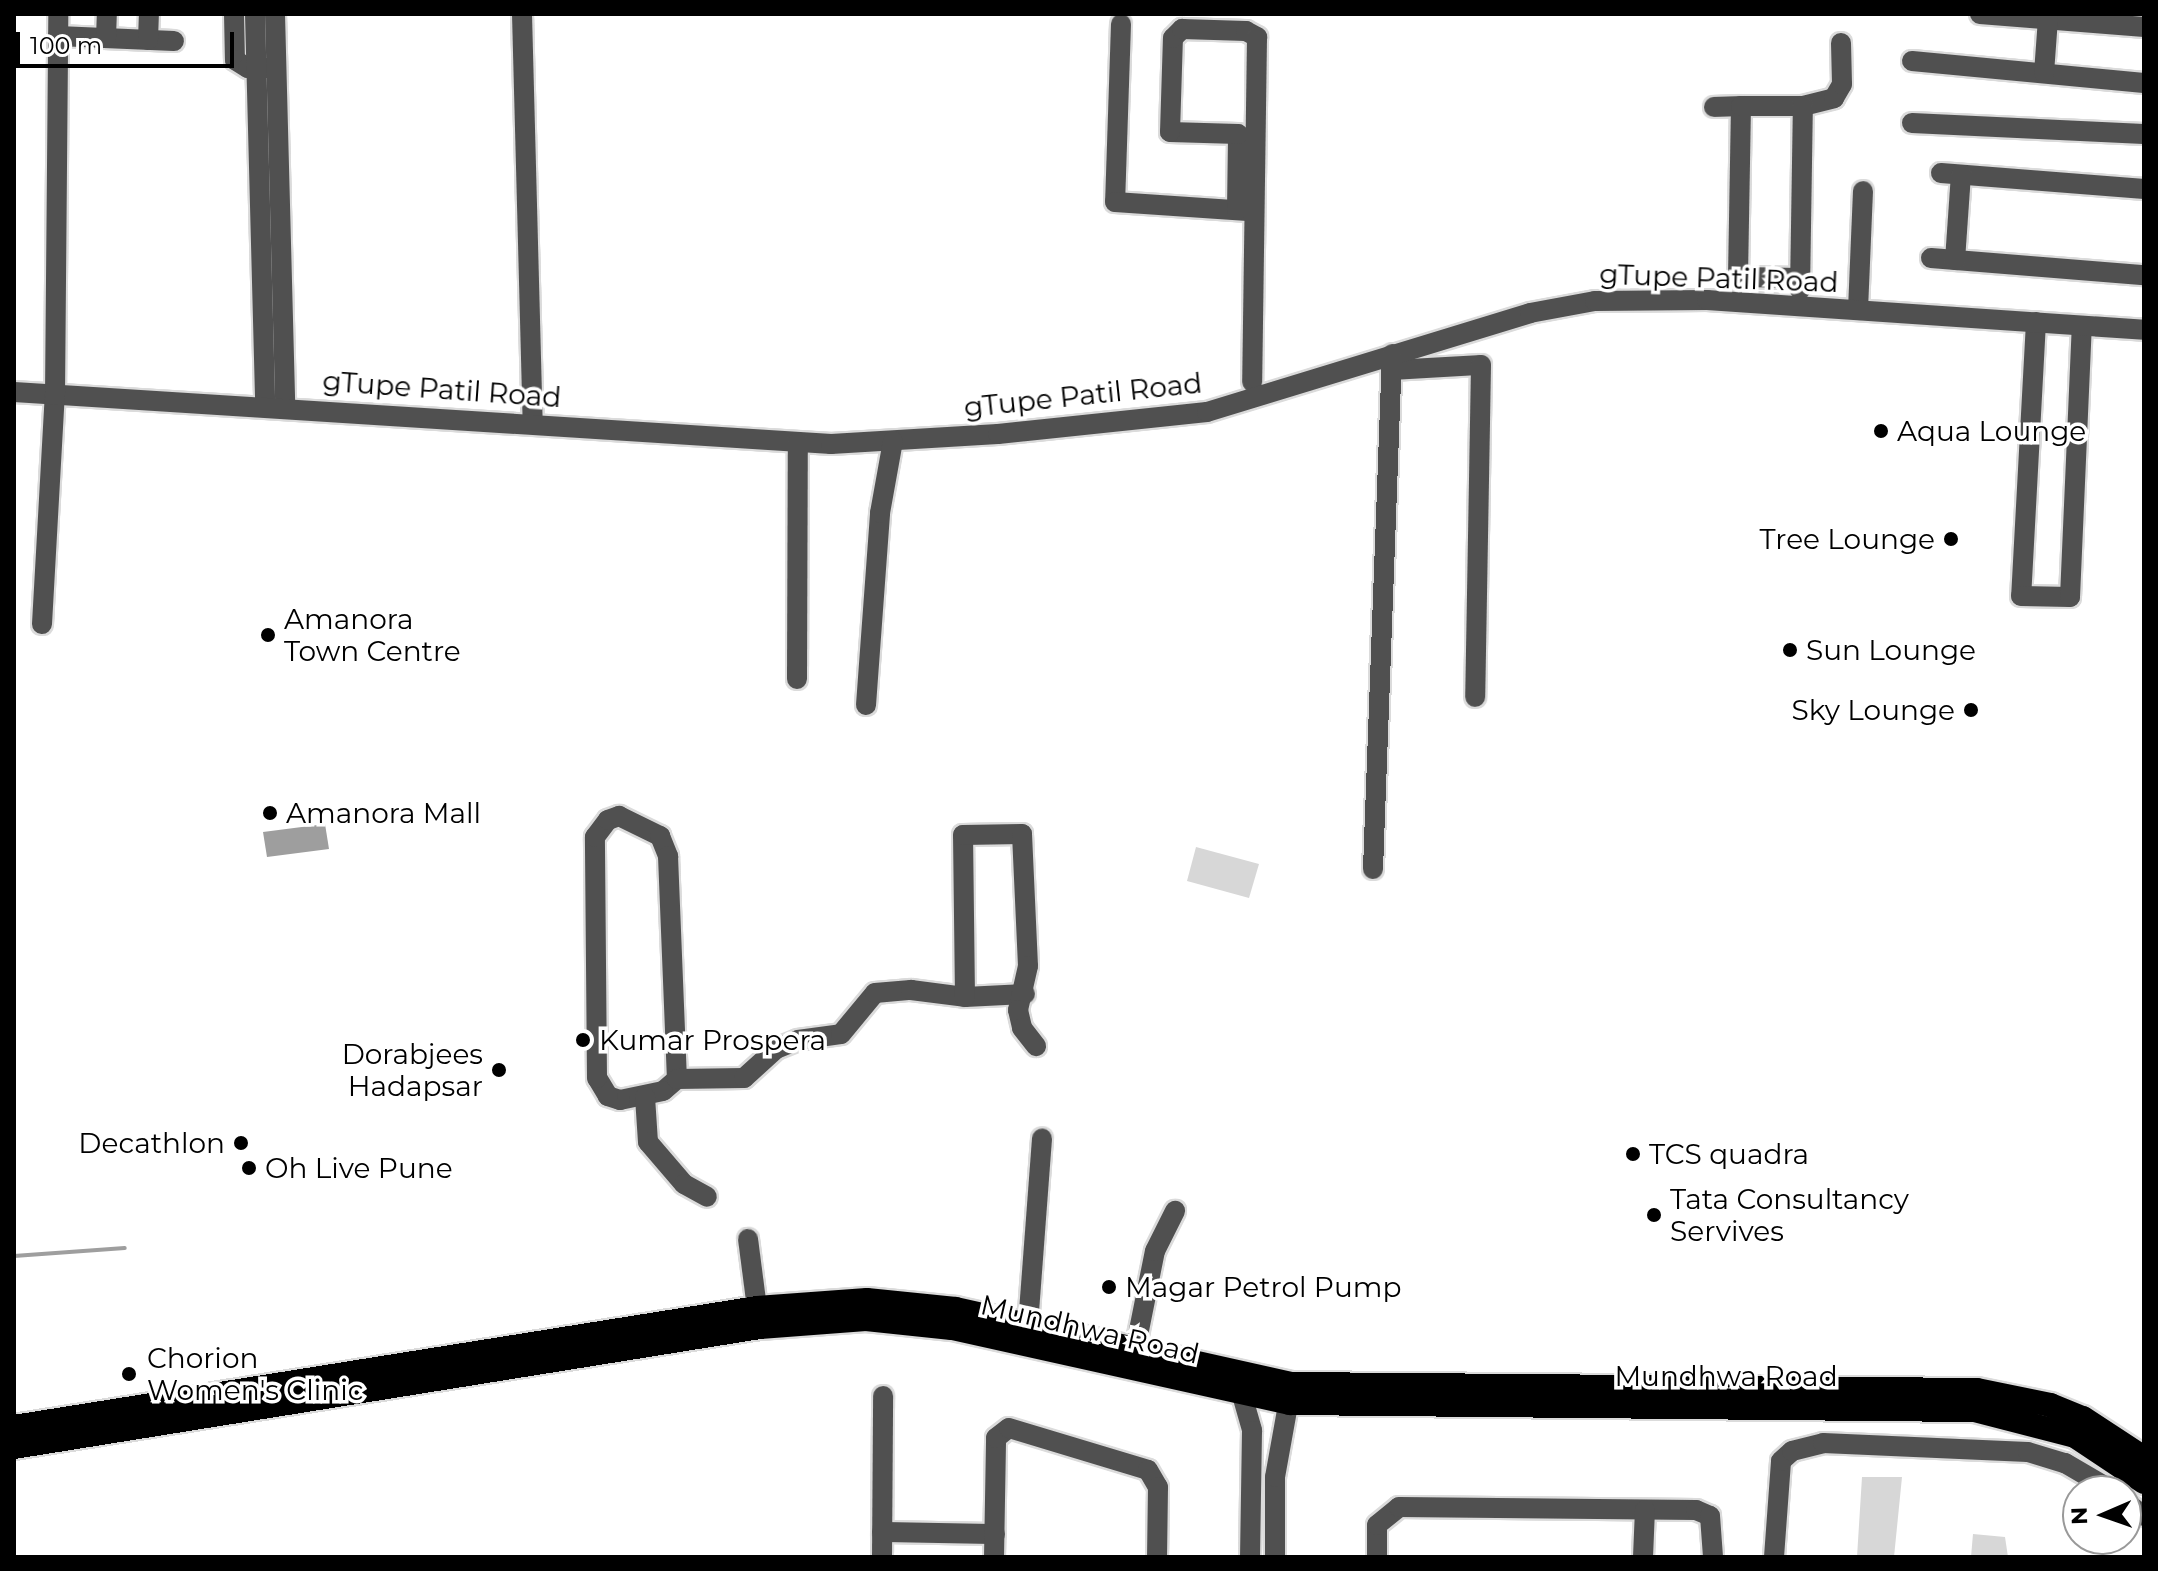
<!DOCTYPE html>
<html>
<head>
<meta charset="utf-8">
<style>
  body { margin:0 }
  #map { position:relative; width:2158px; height:1571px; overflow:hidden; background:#fff; font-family:Montserrat,sans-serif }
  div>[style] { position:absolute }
  .green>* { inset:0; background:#d7d7d7 }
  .water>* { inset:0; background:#9e9e9e }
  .stream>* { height:4px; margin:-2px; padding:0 2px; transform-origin:2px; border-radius:2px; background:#9e9e9e }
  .roads { filter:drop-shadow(2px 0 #dbdbdb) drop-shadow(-2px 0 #dbdbdb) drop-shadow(0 2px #dbdbdb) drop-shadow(0 -2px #dbdbdb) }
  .minor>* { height:20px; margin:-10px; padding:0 10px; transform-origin:10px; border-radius:10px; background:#505050 }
  .highway>* { height:24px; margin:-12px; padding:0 12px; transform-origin:12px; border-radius:12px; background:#000 }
  .dots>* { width:22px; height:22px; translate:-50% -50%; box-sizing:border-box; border:4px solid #fff; border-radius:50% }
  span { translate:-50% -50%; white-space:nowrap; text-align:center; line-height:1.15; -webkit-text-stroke:7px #fff; paint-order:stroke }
  .street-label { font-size:28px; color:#000 }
  .poi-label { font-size:28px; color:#000 }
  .left { translate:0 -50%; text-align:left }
  .right { translate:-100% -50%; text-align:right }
  .frame { position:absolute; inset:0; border:16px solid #000; pointer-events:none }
  .north { position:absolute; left:2062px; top:1475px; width:80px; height:80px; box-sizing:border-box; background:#fff; border:2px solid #999; border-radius:50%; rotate:268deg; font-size:22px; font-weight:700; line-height:32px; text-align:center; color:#000 }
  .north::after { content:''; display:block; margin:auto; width:28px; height:36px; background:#000; clip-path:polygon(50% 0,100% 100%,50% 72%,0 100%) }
  .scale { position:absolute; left:16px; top:32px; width:218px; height:36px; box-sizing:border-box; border:4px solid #000; border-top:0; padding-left:10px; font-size:24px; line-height:28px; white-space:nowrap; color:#000; -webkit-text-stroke:6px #fff; paint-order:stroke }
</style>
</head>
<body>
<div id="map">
  <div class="green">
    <i style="clip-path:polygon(1196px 847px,1259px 864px,1249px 898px,1187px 881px)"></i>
    <i style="clip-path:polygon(1862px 1477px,1902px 1477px,1894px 1557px,1857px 1557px)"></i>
    <i style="clip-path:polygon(1973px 1534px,2005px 1537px,2008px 1557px,1971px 1557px)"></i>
  </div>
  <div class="water">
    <i style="clip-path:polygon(325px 824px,329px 849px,267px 857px,263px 832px)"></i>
  </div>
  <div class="stream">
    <i style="left:14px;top:1256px;width:111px;rotate:-4.1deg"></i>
  </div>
  <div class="roads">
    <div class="minor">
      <i style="left:234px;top:14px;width:46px;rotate:88.8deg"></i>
      <i style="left:235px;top:60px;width:15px;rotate:32deg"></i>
      <i style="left:248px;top:68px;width:22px"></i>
      <i style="left:255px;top:14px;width:392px;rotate:88.5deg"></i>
      <i style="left:275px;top:14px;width:393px;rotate:88.5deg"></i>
      <i style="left:522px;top:14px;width:408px;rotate:88.5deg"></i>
      <i style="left:1980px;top:14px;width:165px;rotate:4.5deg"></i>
      <i style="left:1121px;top:24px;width:178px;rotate:91.9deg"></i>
      <i style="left:1115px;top:202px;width:133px;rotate:3.9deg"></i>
      <i style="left:58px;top:36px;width:116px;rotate:2.5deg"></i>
      <i style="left:106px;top:38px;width:24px;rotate:-88deg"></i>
      <i style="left:148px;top:40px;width:26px;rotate:-88deg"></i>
      <i style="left:1912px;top:61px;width:233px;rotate:5.4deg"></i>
      <i style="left:2044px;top:73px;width:54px;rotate:-85.8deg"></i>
      <i style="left:1714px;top:107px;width:27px;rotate:-2deg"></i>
      <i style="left:1912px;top:123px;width:232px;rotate:2.7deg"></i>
      <i style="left:1941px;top:173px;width:204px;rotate:4.5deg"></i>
      <i style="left:1237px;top:210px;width:76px;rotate:-89.2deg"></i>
      <i style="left:1238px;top:134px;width:68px;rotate:-178.3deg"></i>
      <i style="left:1170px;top:132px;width:94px;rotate:-88.2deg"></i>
      <i style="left:1173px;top:38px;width:13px;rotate:-45deg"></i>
      <i style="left:1182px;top:29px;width:64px;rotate:1.8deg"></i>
      <i style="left:1246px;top:31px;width:13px;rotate:29deg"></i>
      <i style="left:1257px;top:37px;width:345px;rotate:90.8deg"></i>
      <i style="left:1931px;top:258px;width:214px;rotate:4.6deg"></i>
      <i style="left:1955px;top:260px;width:85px;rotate:-86deg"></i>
      <i style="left:1801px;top:278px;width:63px;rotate:-179.1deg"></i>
      <i style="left:1738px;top:277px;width:171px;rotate:-89deg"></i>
      <i style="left:1741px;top:106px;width:62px"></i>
      <i style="left:1803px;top:106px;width:32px;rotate:-14deg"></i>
      <i style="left:1834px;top:98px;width:16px;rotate:-60deg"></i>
      <i style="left:1842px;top:84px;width:41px;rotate:-91.4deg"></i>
      <i style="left:1800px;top:290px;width:184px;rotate:-89.1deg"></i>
      <i style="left:1858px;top:310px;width:119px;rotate:-87.6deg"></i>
      <i style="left:2036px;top:322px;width:274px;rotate:93.1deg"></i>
      <i style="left:2021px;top:596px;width:49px;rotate:1.2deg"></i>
      <i style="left:2070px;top:597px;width:270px;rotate:-87.5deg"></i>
      <i style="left:1393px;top:370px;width:88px;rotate:-3.3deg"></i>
      <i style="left:1481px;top:365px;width:332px;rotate:91deg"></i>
      <i style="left:14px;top:392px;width:819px;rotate:3.64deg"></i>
      <i style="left:831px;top:444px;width:167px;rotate:-3.4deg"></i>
      <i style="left:998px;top:434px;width:210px;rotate:-6deg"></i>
      <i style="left:1207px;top:412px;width:338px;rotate:-17deg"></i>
      <i style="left:1530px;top:313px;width:66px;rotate:-10.5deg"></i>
      <i style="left:1595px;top:301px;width:112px;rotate:-0.5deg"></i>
      <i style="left:1707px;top:300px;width:438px;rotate:3.9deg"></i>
      <i style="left:42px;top:624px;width:229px;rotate:-86.8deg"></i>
      <i style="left:55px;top:395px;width:381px;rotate:-89.5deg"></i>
      <i style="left:797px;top:679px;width:237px;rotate:-89.8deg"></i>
      <i style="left:866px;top:705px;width:193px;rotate:-85.8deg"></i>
      <i style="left:880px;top:513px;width:73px;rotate:-79.8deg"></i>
      <i style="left:1373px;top:869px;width:515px;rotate:-87.89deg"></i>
      <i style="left:965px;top:997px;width:60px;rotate:-2.9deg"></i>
      <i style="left:677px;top:1079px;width:18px;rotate:139deg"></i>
      <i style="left:663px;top:1091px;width:44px;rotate:168.2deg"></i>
      <i style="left:620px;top:1100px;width:13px;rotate:-162deg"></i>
      <i style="left:608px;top:1096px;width:21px;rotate:-121deg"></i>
      <i style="left:597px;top:1078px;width:241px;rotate:-90.5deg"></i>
      <i style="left:595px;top:837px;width:21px;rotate:-53deg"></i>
      <i style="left:608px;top:820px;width:12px;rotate:-20deg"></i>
      <i style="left:619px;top:816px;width:46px;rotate:26deg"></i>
      <i style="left:660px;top:836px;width:22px;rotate:68deg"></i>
      <i style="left:668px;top:856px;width:223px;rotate:87.7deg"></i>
      <i style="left:677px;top:1079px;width:67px;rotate:-0.9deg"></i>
      <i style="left:744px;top:1078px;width:43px;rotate:-42.2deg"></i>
      <i style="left:776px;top:1049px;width:24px;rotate:-22deg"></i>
      <i style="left:798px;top:1040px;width:43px;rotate:-7.9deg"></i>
      <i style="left:841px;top:1034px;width:53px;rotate:-50.3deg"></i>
      <i style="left:875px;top:993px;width:36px;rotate:-5deg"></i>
      <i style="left:911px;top:990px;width:54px;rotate:7.4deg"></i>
      <i style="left:965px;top:997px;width:162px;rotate:-90.7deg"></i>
      <i style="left:963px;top:835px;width:59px;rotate:-1deg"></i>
      <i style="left:1022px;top:834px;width:132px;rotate:87.4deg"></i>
      <i style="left:1028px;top:966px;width:45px;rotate:102.8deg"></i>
      <i style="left:1018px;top:1010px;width:18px;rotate:77deg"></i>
      <i style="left:1022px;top:1028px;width:23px;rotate:52deg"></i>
      <i style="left:645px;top:1097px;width:45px;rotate:86.2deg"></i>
      <i style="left:648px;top:1142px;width:55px;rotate:49.4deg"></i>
      <i style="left:684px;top:1184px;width:26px;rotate:29deg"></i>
      <i style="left:748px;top:1239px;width:70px;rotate:82.6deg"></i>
      <i style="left:1028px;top:1325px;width:187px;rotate:-85.7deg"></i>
      <i style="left:1135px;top:1350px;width:101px;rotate:-78.6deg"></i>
      <i style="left:1155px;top:1251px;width:45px;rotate:-63.4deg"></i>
      <i style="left:1245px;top:1378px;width:17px;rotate:100deg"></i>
      <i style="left:1242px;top:1395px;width:37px;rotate:74deg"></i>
      <i style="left:1252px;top:1431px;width:126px;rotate:90.9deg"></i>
      <i style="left:2126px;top:1502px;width:23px;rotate:38deg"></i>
      <i style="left:882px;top:1532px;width:113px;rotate:1deg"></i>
      <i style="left:882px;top:1557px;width:161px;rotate:-89.6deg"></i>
      <i style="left:994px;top:1557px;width:119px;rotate:-89deg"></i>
      <i style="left:996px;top:1438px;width:16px;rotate:-38deg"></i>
      <i style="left:1009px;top:1428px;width:145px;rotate:16.8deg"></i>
      <i style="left:1148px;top:1470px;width:20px;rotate:60deg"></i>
      <i style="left:1158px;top:1487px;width:70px;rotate:90.8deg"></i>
      <i style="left:1275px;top:1557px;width:80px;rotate:-90deg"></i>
      <i style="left:1275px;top:1477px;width:90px;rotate:-79.8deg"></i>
      <i style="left:1377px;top:1557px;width:32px;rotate:-90deg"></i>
      <i style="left:1377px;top:1525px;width:28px;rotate:-39deg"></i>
      <i style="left:1399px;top:1507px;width:297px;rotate:0.6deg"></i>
      <i style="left:1696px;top:1510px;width:15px;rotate:23deg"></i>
      <i style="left:1710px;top:1516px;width:41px;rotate:85.8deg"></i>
      <i style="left:1643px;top:1557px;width:47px;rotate:-87.6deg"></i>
      <i style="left:1774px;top:1557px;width:96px;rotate:-85.8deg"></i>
      <i style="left:1781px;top:1461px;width:15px;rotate:-42deg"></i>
      <i style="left:1792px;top:1451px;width:32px;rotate:-14deg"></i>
      <i style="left:1823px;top:1443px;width:205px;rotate:2.5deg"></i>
      <i style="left:2028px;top:1452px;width:39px;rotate:17deg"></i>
      <i style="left:2065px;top:1463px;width:56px;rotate:30.3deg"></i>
    </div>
    <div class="highway">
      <i style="left:14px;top:1427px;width:752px;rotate:-9.1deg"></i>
      <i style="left:757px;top:1308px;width:110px;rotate:-4.2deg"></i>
      <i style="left:867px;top:1300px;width:89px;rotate:5.8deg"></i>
      <i style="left:956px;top:1309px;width:344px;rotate:12.6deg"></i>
      <i style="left:1292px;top:1384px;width:685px;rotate:0.5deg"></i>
      <i style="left:1977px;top:1390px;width:75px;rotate:11.6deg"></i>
      <i style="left:2050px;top:1405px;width:35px;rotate:22deg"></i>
      <i style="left:2083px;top:1418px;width:73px;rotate:33.3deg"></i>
      <i style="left:14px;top:1447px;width:756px;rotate:-9.14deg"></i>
      <i style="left:760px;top:1327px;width:106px;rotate:-4.3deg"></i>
      <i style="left:866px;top:1319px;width:86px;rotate:6deg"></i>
      <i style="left:952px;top:1328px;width:346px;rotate:12.5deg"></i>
      <i style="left:1290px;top:1403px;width:684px;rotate:0.59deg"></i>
      <i style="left:1974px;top:1410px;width:104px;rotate:14.4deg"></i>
      <i style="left:2075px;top:1436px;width:83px;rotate:33.7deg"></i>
    </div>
  </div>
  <div class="dots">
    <i style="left:1881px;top:431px;background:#000"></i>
    <i style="left:1951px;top:539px;background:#000"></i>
    <i style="left:268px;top:635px;background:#000"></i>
    <i style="left:1790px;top:650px;background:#000"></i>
    <i style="left:1971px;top:710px;background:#000"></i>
    <i style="left:270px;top:813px;background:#000"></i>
    <i style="left:583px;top:1040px;background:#000"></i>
    <i style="left:499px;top:1070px;background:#000"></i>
    <i style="left:241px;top:1143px;background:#000"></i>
    <i style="left:1633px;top:1154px;background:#000"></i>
    <i style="left:249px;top:1168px;background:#000"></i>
    <i style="left:1654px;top:1215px;background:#000"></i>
    <i style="left:1109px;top:1287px;background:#000"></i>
    <i style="left:129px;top:1374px;background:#000"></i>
  </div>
  <div class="street-label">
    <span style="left:1719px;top:278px;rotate:2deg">gTupe Patil Road</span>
    <span style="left:442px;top:389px;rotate:4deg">gTupe Patil Road</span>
    <span style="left:1083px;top:395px;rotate:-6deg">gTupe Patil Road</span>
    <span style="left:1090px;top:1329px;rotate:13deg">Mundhwa Road</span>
    <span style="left:1726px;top:1376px">Mundhwa Road</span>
  </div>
  <div class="poi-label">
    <span class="left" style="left:1897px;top:431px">Aqua Lounge</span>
    <span class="right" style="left:1935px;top:539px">Tree Lounge</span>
    <span class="left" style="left:284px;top:635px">Amanora<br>Town Centre</span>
    <span class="left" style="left:1806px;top:650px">Sun Lounge</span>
    <span class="right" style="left:1955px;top:710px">Sky Lounge</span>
    <span class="left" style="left:286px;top:813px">Amanora Mall</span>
    <span class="left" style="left:599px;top:1040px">Kumar Prospera</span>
    <span class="right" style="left:483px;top:1070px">Dorabjees<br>Hadapsar</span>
    <span class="right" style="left:225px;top:1143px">Decathlon</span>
    <span class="left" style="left:1649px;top:1154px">TCS quadra</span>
    <span class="left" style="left:265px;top:1168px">Oh Live Pune</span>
    <span class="left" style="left:1670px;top:1215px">Tata Consultancy<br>Servives</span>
    <span class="left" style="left:1125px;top:1287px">Magar Petrol Pump</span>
    <span class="left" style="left:147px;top:1374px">Chorion<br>Women's Clinic</span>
  </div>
  <div class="frame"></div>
  <div class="north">N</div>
  <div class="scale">100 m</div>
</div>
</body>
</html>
